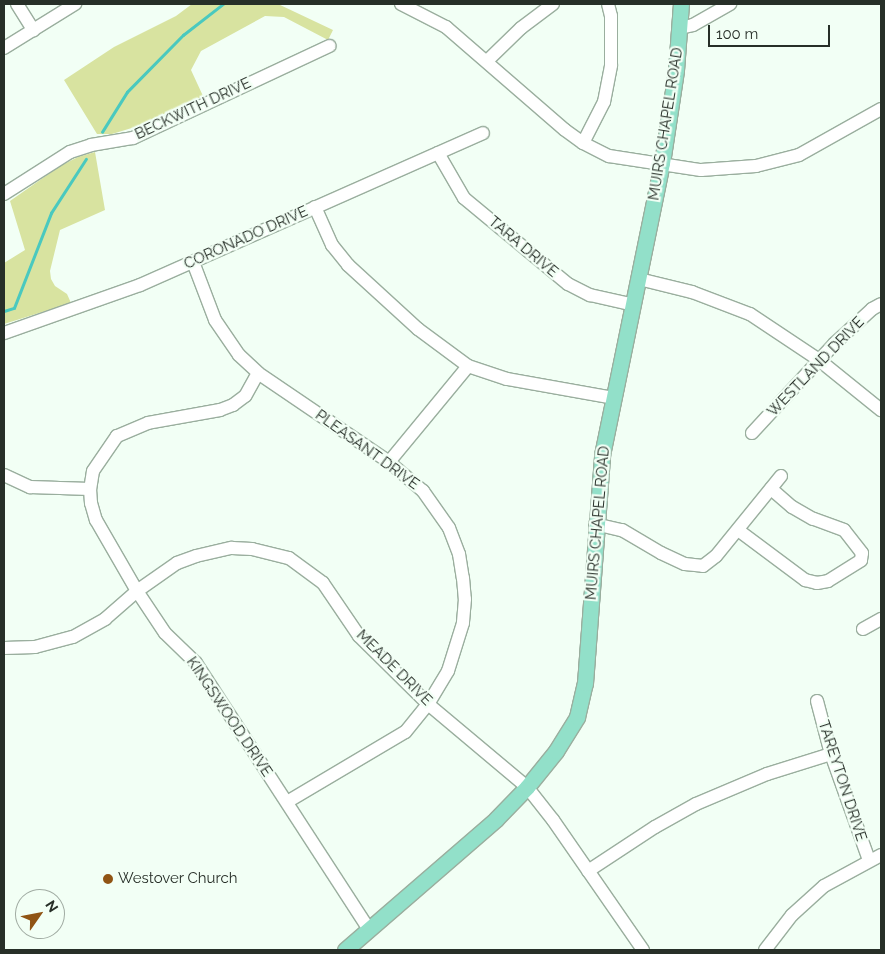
<!DOCTYPE html>
<html>
<head>
<meta charset="utf-8">
<style>
  body { margin:0 }
  #map { position:relative; width:885px; height:954px; overflow:hidden; background:#f2fff5; font-family:Raleway,sans-serif }
  div>[style] { position:absolute }
  .green>* { inset:0; background:#d8e3a0 }
  .stream>* { height:2.5px; margin:-1.25px; padding:0 1.25px; transform-origin:1.25px; border-radius:1.25px; background:#4ac9bf }
  .roads { filter:drop-shadow(1px 0 #9aae9e) drop-shadow(-1px 0 #9aae9e) drop-shadow(0 1px #9aae9e) drop-shadow(0 -1px #9aae9e) }
  .minor>* { height:12px; margin:-6px; padding:0 6px; transform-origin:6px; border-radius:6px; background:#fff }
  .major>* { height:15px; margin:-7.5px; padding:0 7.5px; transform-origin:7.5px; border-radius:7.5px; background:#92e0c9 }
  .dots>* { width:14px; height:14px; translate:-50% -50%; box-sizing:border-box; border:2px solid #f2fff5; border-radius:50% }
  span { translate:-50% -50%; white-space:nowrap; text-align:center; line-height:1.15; -webkit-text-stroke:4.5px #f2fff5; paint-order:stroke }
  .street-label { font-size:15px; color:#272f28 }
  .poi-label { font-size:15px; color:#272f28 }
  .left { translate:0 -50%; text-align:left }
  .frame { position:absolute; inset:0; border:5px solid #272f28; pointer-events:none }
  .north { position:absolute; left:15px; top:889px; width:50px; height:50px; box-sizing:border-box; background:#f2fff5; border:1px solid #a1aca3; border-radius:50%; rotate:57deg; font-size:14px; font-weight:700; line-height:20px; text-align:center; color:#272f28 }
  .north::after { content:''; display:block; margin:auto; width:18px; height:22px; background:#905414; clip-path:polygon(50% 0,100% 100%,50% 72%,0 100%) }
  .scale { position:absolute; left:708px; top:25px; width:122px; height:22px; box-sizing:border-box; border:2px solid #272f28; border-top:0; padding-left:6px; font-size:15px; line-height:18px; white-space:nowrap; color:#272f28; -webkit-text-stroke:4px #f2fff5; paint-order:stroke }
</style>
</head>
<body>
<div id="map">
  <div class="green">
    <i style="clip-path:polygon(192px 4px,278px 4px,333px 30px,328px 40px,284px 17px,265px 16px,201px 51px,191px 70px,203px 96px,135px 127px,112px 134px,97px 134px,64px 80px,114px 47px,176px 16px)"></i>
    <i style="clip-path:polygon(95px 152px,105px 210px,60px 230px,50px 271px,51px 279px,55px 286px,67px 294px,71px 303px,4px 324px,4px 263px,25px 250px,10px 201px,60px 166px,78px 157px)"></i>
  </div>
  <div class="stream">
    <i style="left:102px;top:132px;width:47px;rotate:-58deg"></i>
    <i style="left:127px;top:92px;width:80px;rotate:-45.5deg"></i>
    <i style="left:183px;top:35px;width:51px;rotate:-37.8deg"></i>
    <i style="left:4px;top:311px;width:10px;rotate:-17deg"></i>
    <i style="left:14px;top:308px;width:102px;rotate:-68.7deg"></i>
    <i style="left:51px;top:213px;width:64px;rotate:-57.1deg"></i>
  </div>
  <div class="roads">
    <div class="minor">
      <i style="left:17px;top:4px;width:31px;rotate:58deg"></i>
      <i style="left:401px;top:4px;width:51px;rotate:27.1deg"></i>
      <i style="left:446px;top:27px;width:157px;rotate:40.9deg"></i>
      <i style="left:565px;top:130px;width:22px;rotate:36deg"></i>
      <i style="left:583px;top:143px;width:29px;rotate:27deg"></i>
      <i style="left:609px;top:156px;width:93px;rotate:8.7deg"></i>
      <i style="left:701px;top:170px;width:55px;rotate:-4.2deg"></i>
      <i style="left:756px;top:166px;width:44px;rotate:-14.3deg"></i>
      <i style="left:799px;top:155px;width:94px;rotate:-29.3deg"></i>
      <i style="left:680px;top:28px;width:13px;rotate:-13deg"></i>
      <i style="left:693px;top:25px;width:43px;rotate:-29.6deg"></i>
      <i style="left:4px;top:48px;width:84px;rotate:-31.8deg"></i>
      <i style="left:487px;top:61px;width:47px;rotate:-44.1deg"></i>
      <i style="left:521px;top:28px;width:40px;rotate:-37deg"></i>
      <i style="left:583px;top:143px;width:46px;rotate:-62.9deg"></i>
      <i style="left:604px;top:102px;width:38px;rotate:-79deg"></i>
      <i style="left:611px;top:65px;width:49px;rotate:-90deg"></i>
      <i style="left:611px;top:16px;width:12px;rotate:-104deg"></i>
      <i style="left:438px;top:153px;width:52px;rotate:60deg"></i>
      <i style="left:464px;top:198px;width:135px;rotate:39.6deg"></i>
      <i style="left:568px;top:284px;width:25px;rotate:27deg"></i>
      <i style="left:590px;top:295px;width:45px;rotate:12.8deg"></i>
      <i style="left:4px;top:194px;width:78px;rotate:-32.5deg"></i>
      <i style="left:70px;top:152px;width:22px;rotate:-18deg"></i>
      <i style="left:91px;top:145px;width:43px;rotate:-9.5deg"></i>
      <i style="left:133px;top:138px;width:217px;rotate:-25.1deg"></i>
      <i style="left:315px;top:207px;width:42px;rotate:65.9deg"></i>
      <i style="left:332px;top:245px;width:26px;rotate:51deg"></i>
      <i style="left:348px;top:265px;width:95px;rotate:42.4deg"></i>
      <i style="left:418px;top:329px;width:62px;rotate:36.5deg"></i>
      <i style="left:468px;top:366px;width:41px;rotate:18.4deg"></i>
      <i style="left:507px;top:379px;width:109px;rotate:10.1deg"></i>
      <i style="left:193px;top:262px;width:62px;rotate:69.2deg"></i>
      <i style="left:215px;top:320px;width:42px;rotate:55.6deg"></i>
      <i style="left:239px;top:355px;width:26px;rotate:43deg"></i>
      <i style="left:258px;top:373px;width:158px;rotate:34.2deg"></i>
      <i style="left:389px;top:462px;width:45px;rotate:40.5deg"></i>
      <i style="left:423px;top:491px;width:45px;rotate:54.9deg"></i>
      <i style="left:449px;top:528px;width:28px;rotate:69deg"></i>
      <i style="left:459px;top:554px;width:24px;rotate:81deg"></i>
      <i style="left:463px;top:578px;width:21px;rotate:85deg"></i>
      <i style="left:465px;top:599px;width:24px;rotate:95deg"></i>
      <i style="left:463px;top:623px;width:50px;rotate:107.4deg"></i>
      <i style="left:448px;top:671px;width:39px;rotate:121deg"></i>
      <i style="left:428px;top:704px;width:36px;rotate:129deg"></i>
      <i style="left:405px;top:732px;width:137px;rotate:149.3deg"></i>
      <i style="left:639px;top:279px;width:55px;rotate:13.8deg"></i>
      <i style="left:692px;top:292px;width:62px;rotate:20.8deg"></i>
      <i style="left:750px;top:314px;width:83px;rotate:33.7deg"></i>
      <i style="left:819px;top:360px;width:80px;rotate:38.9deg"></i>
      <i style="left:4px;top:333px;width:144px;rotate:-19.4deg"></i>
      <i style="left:140px;top:285px;width:375px;rotate:-23.9deg"></i>
      <i style="left:258px;top:373px;width:26px;rotate:119deg"></i>
      <i style="left:245px;top:396px;width:15px;rotate:143deg"></i>
      <i style="left:233px;top:405px;width:14px;rotate:159deg"></i>
      <i style="left:220px;top:410px;width:73px;rotate:169.8deg"></i>
      <i style="left:148px;top:423px;width:34px;rotate:157deg"></i>
      <i style="left:117px;top:436px;width:42px;rotate:124.4deg"></i>
      <i style="left:93px;top:471px;width:18px;rotate:99deg"></i>
      <i style="left:90px;top:489px;width:14px;rotate:86deg"></i>
      <i style="left:91px;top:503px;width:18px;rotate:74deg"></i>
      <i style="left:96px;top:520px;width:82px;rotate:60deg"></i>
      <i style="left:137px;top:591px;width:50px;rotate:56.3deg"></i>
      <i style="left:165px;top:633px;width:43px;rotate:44.1deg"></i>
      <i style="left:196px;top:663px;width:317px;rotate:57deg"></i>
      <i style="left:752px;top:433px;width:121px;rotate:-47.3deg"></i>
      <i style="left:834px;top:344px;width:52px;rotate:-42.6deg"></i>
      <i style="left:872px;top:309px;width:10px;rotate:-29deg"></i>
      <i style="left:389px;top:462px;width:124px;rotate:-50.5deg"></i>
      <i style="left:4px;top:475px;width:29px;rotate:25deg"></i>
      <i style="left:30px;top:487px;width:60px;rotate:1.9deg"></i>
      <i style="left:595px;top:524px;width:28px;rotate:13deg"></i>
      <i style="left:622px;top:530px;width:45px;rotate:30.5deg"></i>
      <i style="left:661px;top:553px;width:26px;rotate:25deg"></i>
      <i style="left:685px;top:564px;width:18px;rotate:6deg"></i>
      <i style="left:703px;top:566px;width:16px;rotate:-38deg"></i>
      <i style="left:716px;top:556px;width:103px;rotate:-50.9deg"></i>
      <i style="left:738px;top:530px;width:84px;rotate:36.7deg"></i>
      <i style="left:805px;top:580px;width:12px;rotate:14deg"></i>
      <i style="left:817px;top:583px;width:11px;rotate:-10deg"></i>
      <i style="left:828px;top:581px;width:39px;rotate:-32deg"></i>
      <i style="left:861px;top:560px;width:7px;rotate:-82deg"></i>
      <i style="left:862px;top:553px;width:29px;rotate:-128deg"></i>
      <i style="left:844px;top:530px;width:33px;rotate:-160deg"></i>
      <i style="left:813px;top:519px;width:24px;rotate:-150deg"></i>
      <i style="left:792px;top:507px;width:28px;rotate:-139deg"></i>
      <i style="left:863px;top:629px;width:21px;rotate:-29deg"></i>
      <i style="left:4px;top:648px;width:31px;rotate:-2deg"></i>
      <i style="left:35px;top:647px;width:39px;rotate:-15deg"></i>
      <i style="left:73px;top:637px;width:37px;rotate:-29deg"></i>
      <i style="left:105px;top:619px;width:43px;rotate:-41.2deg"></i>
      <i style="left:137px;top:591px;width:49px;rotate:-35deg"></i>
      <i style="left:177px;top:563px;width:20px;rotate:-20deg"></i>
      <i style="left:196px;top:556px;width:37px;rotate:-13deg"></i>
      <i style="left:232px;top:548px;width:20px;rotate:3deg"></i>
      <i style="left:252px;top:549px;width:38px;rotate:14deg"></i>
      <i style="left:289px;top:558px;width:42px;rotate:36.3deg"></i>
      <i style="left:323px;top:583px;width:64px;rotate:55.8deg"></i>
      <i style="left:359px;top:636px;width:97px;rotate:44.6deg"></i>
      <i style="left:428px;top:704px;width:129px;rotate:40deg"></i>
      <i style="left:527px;top:787px;width:42px;rotate:51.8deg"></i>
      <i style="left:553px;top:820px;width:158px;rotate:55.3deg"></i>
      <i style="left:817px;top:701px;width:55px;rotate:75.2deg"></i>
      <i style="left:831px;top:754px;width:113px;rotate:70.3deg"></i>
      <i style="left:588px;top:871px;width:80px;rotate:-33.3deg"></i>
      <i style="left:655px;top:827px;width:47px;rotate:-29.3deg"></i>
      <i style="left:696px;top:804px;width:77px;rotate:-22.9deg"></i>
      <i style="left:767px;top:774px;width:67px;rotate:-17.4deg"></i>
      <i style="left:765px;top:950px;width:44px;rotate:-52.4deg"></i>
      <i style="left:792px;top:915px;width:43px;rotate:-42.2deg"></i>
      <i style="left:824px;top:886px;width:65px;rotate:-28.5deg"></i>
    </div>
    <div class="major">
      <i style="left:345px;top:950px;width:200px;rotate:-40.9deg"></i>
      <i style="left:496px;top:819px;width:45px;rotate:-45.9deg"></i>
      <i style="left:527px;top:787px;width:46px;rotate:-51.1deg"></i>
      <i style="left:556px;top:751px;width:40px;rotate:-58deg"></i>
      <i style="left:577px;top:717px;width:35px;rotate:-77deg"></i>
      <i style="left:585px;top:683px;width:229px;rotate:-85.7deg"></i>
      <i style="left:602px;top:455px;width:298px;rotate:-78.4deg"></i>
      <i style="left:662px;top:163px;width:94px;rotate:-81.4deg"></i>
      <i style="left:676px;top:70px;width:66px;rotate:-85.7deg"></i>
    </div>
  </div>
  <div class="dots">
    <i style="left:108px;top:879px;background:#905414"></i>
  </div>
  <div class="street-label">
    <span style="left:193px;top:109px;rotate:-25deg">BECKWITH DRIVE</span>
    <span style="left:666px;top:124px;rotate:-81deg">MUIRS CHAPEL ROAD</span>
    <span style="left:246px;top:238px;rotate:-24deg">CORONADO DRIVE</span>
    <span style="left:523px;top:247px;rotate:40deg">TARA DRIVE</span>
    <span style="left:816px;top:367px;rotate:-46deg">WESTLAND DRIVE</span>
    <span style="left:367px;top:450px;rotate:36deg">PLEASANT DRIVE</span>
    <span style="left:598px;top:523px;rotate:-85deg">MUIRS CHAPEL ROAD</span>
    <span style="left:394px;top:668px;rotate:45deg">MEADE DRIVE</span>
    <span style="left:229px;top:717px;rotate:56deg">KINGSWOOD DRIVE</span>
    <span style="left:842px;top:781px;rotate:72deg">TAREYTON DRIVE</span>
  </div>
  <div class="poi-label">
    <span class="left" style="left:118px;top:879px">Westover Church</span>
  </div>
  <div class="frame"></div>
  <div class="north">N</div>
  <div class="scale">100 m</div>
</div>
</body>
</html>
